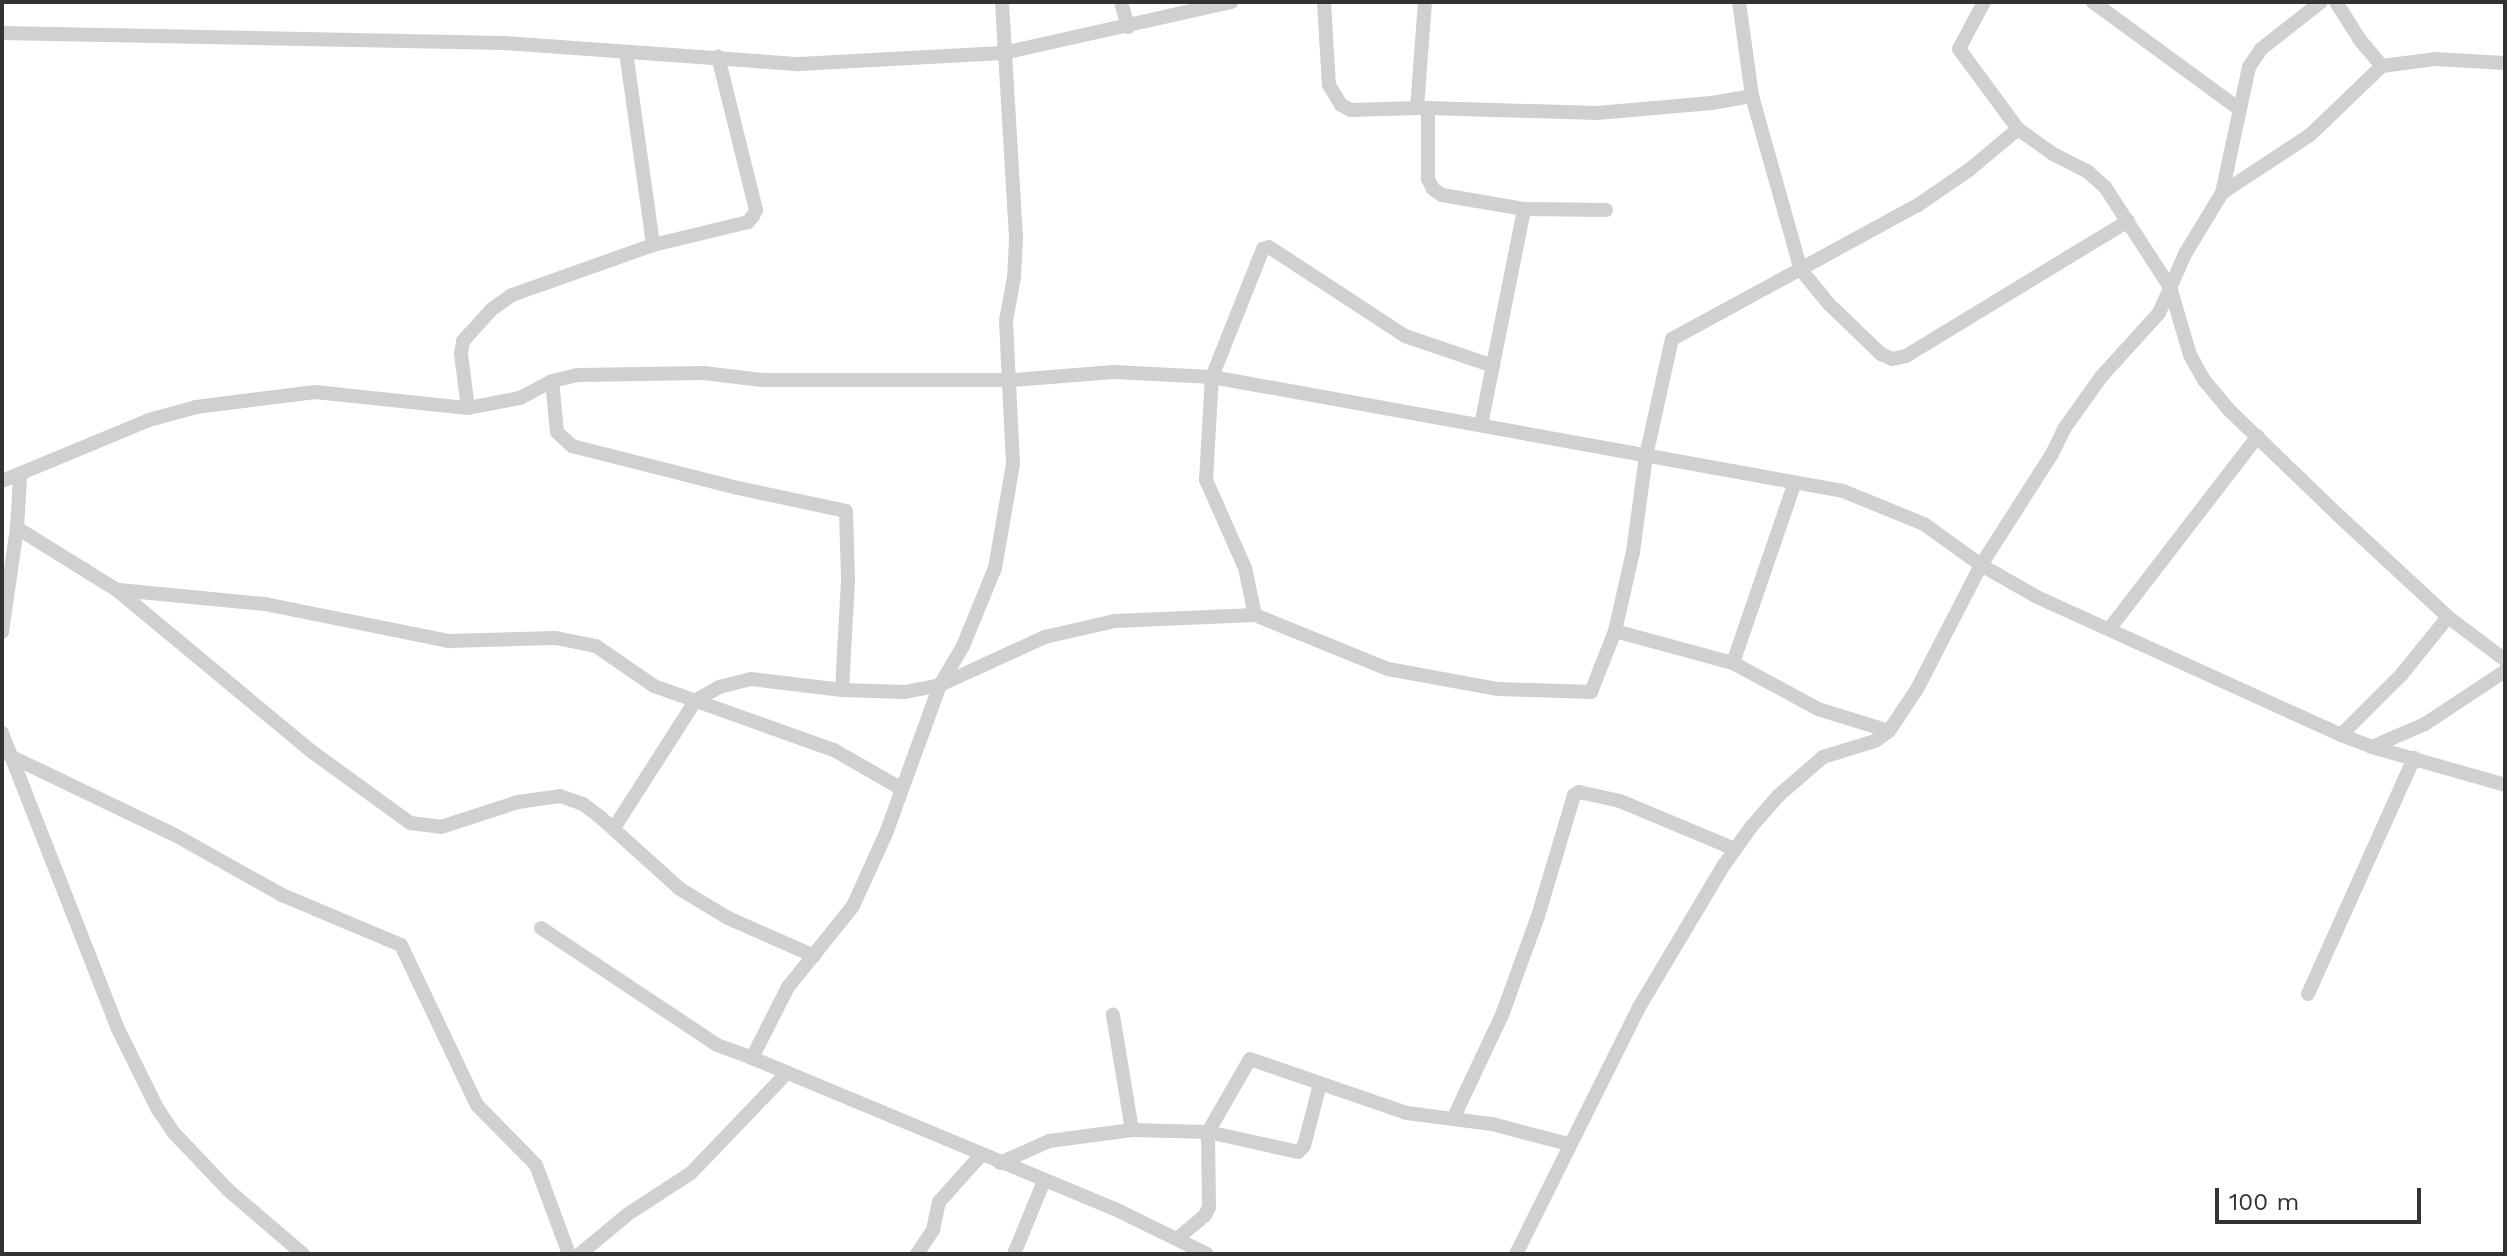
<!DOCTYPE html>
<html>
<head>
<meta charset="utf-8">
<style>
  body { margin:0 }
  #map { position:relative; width:2507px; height:1256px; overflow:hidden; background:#fff; font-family:"Work Sans",sans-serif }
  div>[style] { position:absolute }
  .street>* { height:14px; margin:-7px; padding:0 7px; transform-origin:7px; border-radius:7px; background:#d0d0d0 }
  span { translate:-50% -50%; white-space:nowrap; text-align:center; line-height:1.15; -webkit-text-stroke:8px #fff; paint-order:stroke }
  .frame { position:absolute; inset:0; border:4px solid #333; pointer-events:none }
  .scale { position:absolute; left:2215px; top:1188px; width:206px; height:36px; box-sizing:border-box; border:4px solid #333; border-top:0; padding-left:10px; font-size:24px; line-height:28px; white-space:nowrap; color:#333; -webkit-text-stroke:6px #fff; paint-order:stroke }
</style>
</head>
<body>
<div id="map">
  <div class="street">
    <i style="left:1002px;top:2px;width:238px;rotate:86.6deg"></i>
    <i style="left:1016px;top:240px;width:37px;rotate:93deg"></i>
    <i style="left:1014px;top:277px;width:45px;rotate:100.3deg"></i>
    <i style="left:1006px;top:321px;width:143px;rotate:87.2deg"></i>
    <i style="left:1013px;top:464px;width:106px;rotate:99.8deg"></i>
    <i style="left:995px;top:568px;width:84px;rotate:112.3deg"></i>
    <i style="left:963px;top:646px;width:45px;rotate:120.5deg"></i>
    <i style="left:940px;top:685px;width:155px;rotate:110deg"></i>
    <i style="left:887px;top:831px;width:82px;rotate:114.4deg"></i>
    <i style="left:853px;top:906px;width:104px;rotate:128.7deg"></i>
    <i style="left:788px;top:987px;width:80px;rotate:116.9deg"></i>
    <i style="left:752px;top:1058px;width:393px;rotate:22.6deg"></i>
    <i style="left:1115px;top:1209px;width:102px;rotate:26.1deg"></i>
    <i style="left:1121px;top:2px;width:26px;rotate:74deg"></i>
    <i style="left:1324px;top:2px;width:83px;rotate:86.6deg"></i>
    <i style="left:1329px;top:85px;width:23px;rotate:59deg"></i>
    <i style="left:1341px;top:105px;width:11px;rotate:27deg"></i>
    <i style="left:1351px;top:110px;width:66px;rotate:-1.7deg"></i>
    <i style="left:1425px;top:2px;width:106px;rotate:94.3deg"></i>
    <i style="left:1417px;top:108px;width:11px"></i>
    <i style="left:1428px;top:108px;width:71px;rotate:90deg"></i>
    <i style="left:1428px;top:179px;width:11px;rotate:63deg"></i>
    <i style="left:1433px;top:189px;width:11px;rotate:34deg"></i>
    <i style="left:1442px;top:195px;width:83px;rotate:9.7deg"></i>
    <i style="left:1524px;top:209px;width:82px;rotate:0.7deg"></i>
    <i style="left:1739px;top:2px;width:95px;rotate:82.1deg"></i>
    <i style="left:1752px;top:96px;width:181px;rotate:74.3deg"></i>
    <i style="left:1801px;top:270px;width:44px;rotate:50.5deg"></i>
    <i style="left:1829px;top:304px;width:72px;rotate:43.9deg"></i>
    <i style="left:1881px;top:354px;width:12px;rotate:24deg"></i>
    <i style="left:1892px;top:359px;width:14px;rotate:-12deg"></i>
    <i style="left:1906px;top:356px;width:260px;rotate:-31.3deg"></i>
    <i style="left:1984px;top:2px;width:53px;rotate:118deg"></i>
    <i style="left:1959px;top:49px;width:99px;rotate:53.6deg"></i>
    <i style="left:2018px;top:129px;width:43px;rotate:35.5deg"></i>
    <i style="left:2053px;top:154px;width:38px;rotate:27deg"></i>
    <i style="left:2087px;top:171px;width:24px;rotate:42deg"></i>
    <i style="left:2105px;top:187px;width:119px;rotate:57deg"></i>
    <i style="left:2170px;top:287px;width:71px;rotate:73.6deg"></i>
    <i style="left:2190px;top:355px;width:29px;rotate:61deg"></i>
    <i style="left:2204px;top:380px;width:39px;rotate:50deg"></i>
    <i style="left:2229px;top:410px;width:151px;rotate:43.9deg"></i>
    <i style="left:2338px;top:515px;width:150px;rotate:42.8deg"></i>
    <i style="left:2448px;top:617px;width:71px;rotate:37deg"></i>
    <i style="left:2093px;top:2px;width:180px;rotate:36.2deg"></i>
    <i style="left:2336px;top:2px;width:45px;rotate:57.7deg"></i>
    <i style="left:2360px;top:40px;width:34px;rotate:50deg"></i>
    <i style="left:2382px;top:66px;width:53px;rotate:-7.5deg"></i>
    <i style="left:2435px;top:59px;width:70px;rotate:3.3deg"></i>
    <i style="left:2px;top:33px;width:502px;rotate:1.14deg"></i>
    <i style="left:504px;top:43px;width:296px;rotate:4.1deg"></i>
    <i style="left:799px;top:64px;width:204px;rotate:-3.1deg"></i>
    <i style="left:1003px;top:53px;width:234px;rotate:-12.6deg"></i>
    <i style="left:626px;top:52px;width:195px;rotate:82deg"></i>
    <i style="left:1428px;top:108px;width:169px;rotate:1.7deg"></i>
    <i style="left:1597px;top:113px;width:115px;rotate:-5deg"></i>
    <i style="left:1712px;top:103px;width:41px;rotate:-9.9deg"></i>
    <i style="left:2222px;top:193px;width:129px;rotate:-77.9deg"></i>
    <i style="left:2249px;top:67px;width:22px;rotate:-56deg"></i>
    <i style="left:2261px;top:49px;width:76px;rotate:-38.1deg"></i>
    <i style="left:552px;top:381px;width:51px;rotate:84.4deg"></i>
    <i style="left:557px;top:432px;width:21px;rotate:43deg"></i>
    <i style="left:572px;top:446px;width:171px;rotate:14.2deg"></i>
    <i style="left:738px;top:488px;width:110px;rotate:12deg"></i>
    <i style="left:846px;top:511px;width:69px;rotate:88.3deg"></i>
    <i style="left:848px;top:580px;width:110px;rotate:93.1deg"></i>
    <i style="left:468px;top:408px;width:54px;rotate:-97.4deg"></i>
    <i style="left:461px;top:354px;width:13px;rotate:-81deg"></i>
    <i style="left:463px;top:341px;width:43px;rotate:-47.8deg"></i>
    <i style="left:492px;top:309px;width:24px;rotate:-35deg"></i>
    <i style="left:512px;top:295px;width:150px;rotate:-19.5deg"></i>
    <i style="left:653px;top:245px;width:98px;rotate:-13.6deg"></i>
    <i style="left:748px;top:222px;width:8px;rotate:-50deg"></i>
    <i style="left:753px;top:216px;width:7px;rotate:-63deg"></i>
    <i style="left:756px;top:210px;width:158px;rotate:-103.9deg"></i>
    <i style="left:1481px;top:425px;width:220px;rotate:-78.7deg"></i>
    <i style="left:2px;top:481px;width:159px;rotate:-22.5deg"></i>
    <i style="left:149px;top:420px;width:49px;rotate:-15.5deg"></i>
    <i style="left:196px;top:407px;width:120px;rotate:-7.2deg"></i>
    <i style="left:315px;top:392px;width:154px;rotate:6deg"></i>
    <i style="left:468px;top:408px;width:53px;rotate:-10.9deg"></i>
    <i style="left:520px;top:398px;width:36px;rotate:-28deg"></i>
    <i style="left:552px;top:381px;width:27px;rotate:-13deg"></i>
    <i style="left:578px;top:375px;width:126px;rotate:-0.9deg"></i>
    <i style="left:704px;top:373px;width:58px;rotate:6.9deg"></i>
    <i style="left:762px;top:380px;width:250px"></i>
    <i style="left:1012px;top:380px;width:102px;rotate:-4.5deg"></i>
    <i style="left:1114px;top:372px;width:98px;rotate:2.9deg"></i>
    <i style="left:1212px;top:377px;width:641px;rotate:10.24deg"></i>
    <i style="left:1843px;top:491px;width:87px;rotate:22.2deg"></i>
    <i style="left:1924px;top:524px;width:70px;rotate:35.7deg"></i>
    <i style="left:1981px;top:565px;width:64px;rotate:29.7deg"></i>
    <i style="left:2037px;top:597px;width:334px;rotate:24.4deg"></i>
    <i style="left:2341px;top:735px;width:33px;rotate:21deg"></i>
    <i style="left:2372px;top:747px;width:138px;rotate:15.9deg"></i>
    <i style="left:17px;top:528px;width:118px;rotate:31.8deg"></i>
    <i style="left:117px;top:590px;width:252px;rotate:39.7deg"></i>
    <i style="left:311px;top:751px;width:122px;rotate:36deg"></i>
    <i style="left:410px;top:823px;width:31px;rotate:7deg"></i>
    <i style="left:441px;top:827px;width:81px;rotate:-18deg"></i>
    <i style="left:518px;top:802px;width:42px;rotate:-8.1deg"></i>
    <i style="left:560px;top:796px;width:24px;rotate:19deg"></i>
    <i style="left:583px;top:804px;width:20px;rotate:37deg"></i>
    <i style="left:599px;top:816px;width:109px;rotate:42deg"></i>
    <i style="left:680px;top:889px;width:56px;rotate:31.1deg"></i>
    <i style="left:728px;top:918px;width:94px;rotate:23.8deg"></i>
    <i style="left:119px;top:590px;width:147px;rotate:5.5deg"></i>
    <i style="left:265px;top:604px;width:188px;rotate:11.4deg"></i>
    <i style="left:449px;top:641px;width:107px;rotate:-1.6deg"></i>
    <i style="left:556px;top:638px;width:41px;rotate:11.3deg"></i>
    <i style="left:596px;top:646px;width:70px;rotate:34.6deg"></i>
    <i style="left:654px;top:686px;width:191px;rotate:19.6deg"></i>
    <i style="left:834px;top:750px;width:76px;rotate:29.9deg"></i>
    <i style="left:1255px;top:615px;width:48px;rotate:-102deg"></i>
    <i style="left:1245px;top:568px;width:96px;rotate:-113.9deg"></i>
    <i style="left:1206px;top:480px;width:103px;rotate:-86.7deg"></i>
    <i style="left:1212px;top:377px;width:138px;rotate:-68.3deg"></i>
    <i style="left:1263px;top:249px;width:6px;rotate:-18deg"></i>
    <i style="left:1269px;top:247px;width:163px;rotate:33.2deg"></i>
    <i style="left:1405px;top:336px;width:93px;rotate:18.8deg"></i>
    <i style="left:2110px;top:628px;width:242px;rotate:-52.4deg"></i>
    <i style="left:1615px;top:631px;width:122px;rotate:15.2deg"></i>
    <i style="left:1733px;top:663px;width:97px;rotate:28.4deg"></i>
    <i style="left:1818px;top:709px;width:74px;rotate:17.2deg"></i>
    <i style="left:2px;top:632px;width:105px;rotate:-81.8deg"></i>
    <i style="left:17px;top:528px;width:51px;rotate:-86.6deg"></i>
    <i style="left:1733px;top:663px;width:191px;rotate:-71.1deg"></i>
    <i style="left:2px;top:733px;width:318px;rotate:68.6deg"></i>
    <i style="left:118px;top:1029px;width:88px;rotate:63.7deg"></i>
    <i style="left:157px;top:1108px;width:30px;rotate:56deg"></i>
    <i style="left:174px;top:1133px;width:79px;rotate:46.5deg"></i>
    <i style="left:228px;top:1190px;width:99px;rotate:40.5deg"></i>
    <i style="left:2341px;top:735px;width:86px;rotate:-45deg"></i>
    <i style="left:2402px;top:674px;width:73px;rotate:-51.1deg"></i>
    <i style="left:2372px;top:747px;width:58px;rotate:-23.5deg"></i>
    <i style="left:2425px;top:724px;width:96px;rotate:-33.5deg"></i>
    <i style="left:10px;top:756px;width:183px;rotate:25.6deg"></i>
    <i style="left:175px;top:835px;width:123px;rotate:29.3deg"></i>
    <i style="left:282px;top:895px;width:129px;rotate:22.8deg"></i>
    <i style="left:401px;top:945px;width:177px;rotate:64.6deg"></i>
    <i style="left:477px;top:1105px;width:84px;rotate:45.5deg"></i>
    <i style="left:536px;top:1165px;width:95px;rotate:69.7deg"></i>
    <i style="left:614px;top:828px;width:152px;rotate:-57.4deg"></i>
    <i style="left:696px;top:700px;width:26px;rotate:-29deg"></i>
    <i style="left:719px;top:687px;width:33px;rotate:-14deg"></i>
    <i style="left:751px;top:679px;width:92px;rotate:6.9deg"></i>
    <i style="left:842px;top:690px;width:63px;rotate:1.8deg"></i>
    <i style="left:905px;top:692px;width:36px;rotate:-11deg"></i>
    <i style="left:940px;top:685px;width:115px;rotate:-24.6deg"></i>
    <i style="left:1045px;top:637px;width:72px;rotate:-12.9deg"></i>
    <i style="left:1115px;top:621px;width:140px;rotate:-2.5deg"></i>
    <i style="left:1255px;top:615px;width:144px;rotate:22.1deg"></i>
    <i style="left:1388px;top:669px;width:112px;rotate:10.3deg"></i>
    <i style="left:1498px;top:689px;width:93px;rotate:1.8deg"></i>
    <i style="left:1591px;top:692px;width:66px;rotate:-68.5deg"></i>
    <i style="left:1615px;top:631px;width:81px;rotate:-77.2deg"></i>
    <i style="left:1633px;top:552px;width:97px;rotate:-82.3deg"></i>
    <i style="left:1646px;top:456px;width:120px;rotate:-77.5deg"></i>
    <i style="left:1672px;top:339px;width:280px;rotate:-28.6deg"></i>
    <i style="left:1918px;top:205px;width:62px;rotate:-34.5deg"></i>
    <i style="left:1969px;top:170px;width:64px;rotate:-39.9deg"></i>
    <i style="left:541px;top:928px;width:211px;rotate:33.6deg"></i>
    <i style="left:717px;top:1045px;width:37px;rotate:20deg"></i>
    <i style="left:2308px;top:994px;width:259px;rotate:-65.8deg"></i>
    <i style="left:1453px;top:1119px;width:115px;rotate:-64.8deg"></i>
    <i style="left:1502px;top:1015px;width:105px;rotate:-70deg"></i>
    <i style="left:1538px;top:916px;width:126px;rotate:-73.4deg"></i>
    <i style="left:1574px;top:795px;width:6px;rotate:-31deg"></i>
    <i style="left:1579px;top:792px;width:42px;rotate:12.4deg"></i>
    <i style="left:1620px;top:801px;width:125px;rotate:22.7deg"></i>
    <i style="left:1132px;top:1130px;width:76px;rotate:1.5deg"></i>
    <i style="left:1208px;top:1132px;width:92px;rotate:12.5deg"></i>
    <i style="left:1298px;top:1152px;width:8px;rotate:-45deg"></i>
    <i style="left:1304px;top:1146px;width:64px;rotate:-75.5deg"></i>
    <i style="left:1000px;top:1163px;width:54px;rotate:-24.2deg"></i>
    <i style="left:1049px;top:1141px;width:84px;rotate:-7.5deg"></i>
    <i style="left:1132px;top:1130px;width:117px;rotate:-99.4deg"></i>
    <i style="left:1178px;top:1238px;width:35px;rotate:-40deg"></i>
    <i style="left:1205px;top:1215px;width:9px;rotate:-63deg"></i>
    <i style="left:1209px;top:1207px;width:75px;rotate:-90.8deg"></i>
    <i style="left:1208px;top:1132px;width:84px;rotate:-60.1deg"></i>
    <i style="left:1250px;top:1059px;width:166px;rotate:19deg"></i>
    <i style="left:1407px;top:1113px;width:86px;rotate:7.4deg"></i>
    <i style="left:1492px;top:1124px;width:79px;rotate:14.7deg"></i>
    <i style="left:580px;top:1254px;width:62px;rotate:-39.8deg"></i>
    <i style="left:628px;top:1214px;width:75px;rotate:-33.1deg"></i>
    <i style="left:691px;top:1173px;width:139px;rotate:-46.2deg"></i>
    <i style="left:917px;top:1254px;width:29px;rotate:-56deg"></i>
    <i style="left:933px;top:1230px;width:29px;rotate:-78deg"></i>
    <i style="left:939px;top:1202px;width:63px;rotate:-48.2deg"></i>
    <i style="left:1014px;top:1254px;width:79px;rotate:-67.7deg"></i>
    <i style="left:1516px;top:1254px;width:274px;rotate:-63.5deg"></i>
    <i style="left:1638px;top:1009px;width:168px;rotate:-59.2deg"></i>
    <i style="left:1724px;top:865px;width:47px;rotate:-54.6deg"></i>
    <i style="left:1751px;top:827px;width:41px;rotate:-48.9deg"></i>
    <i style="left:1778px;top:796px;width:60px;rotate:-40.9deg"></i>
    <i style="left:1823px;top:757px;width:54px;rotate:-17.1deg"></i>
    <i style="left:1875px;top:741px;width:17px;rotate:-36deg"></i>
    <i style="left:1889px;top:731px;width:50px;rotate:-56.3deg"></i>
    <i style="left:1917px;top:689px;width:140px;rotate:-62.7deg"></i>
    <i style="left:1981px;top:565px;width:132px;rotate:-57.4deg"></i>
    <i style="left:2052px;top:454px;width:28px;rotate:-64deg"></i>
    <i style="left:2064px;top:429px;width:64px;rotate:-54.6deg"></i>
    <i style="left:2101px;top:377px;width:86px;rotate:-47.8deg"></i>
    <i style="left:2159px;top:313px;width:64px;rotate:-66.2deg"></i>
    <i style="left:2185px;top:254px;width:71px;rotate:-58.8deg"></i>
    <i style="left:2222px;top:193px;width:105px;rotate:-33.4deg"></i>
    <i style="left:2310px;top:135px;width:100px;rotate:-43.8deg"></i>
  </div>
  <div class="frame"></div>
  <div class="scale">100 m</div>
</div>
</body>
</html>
